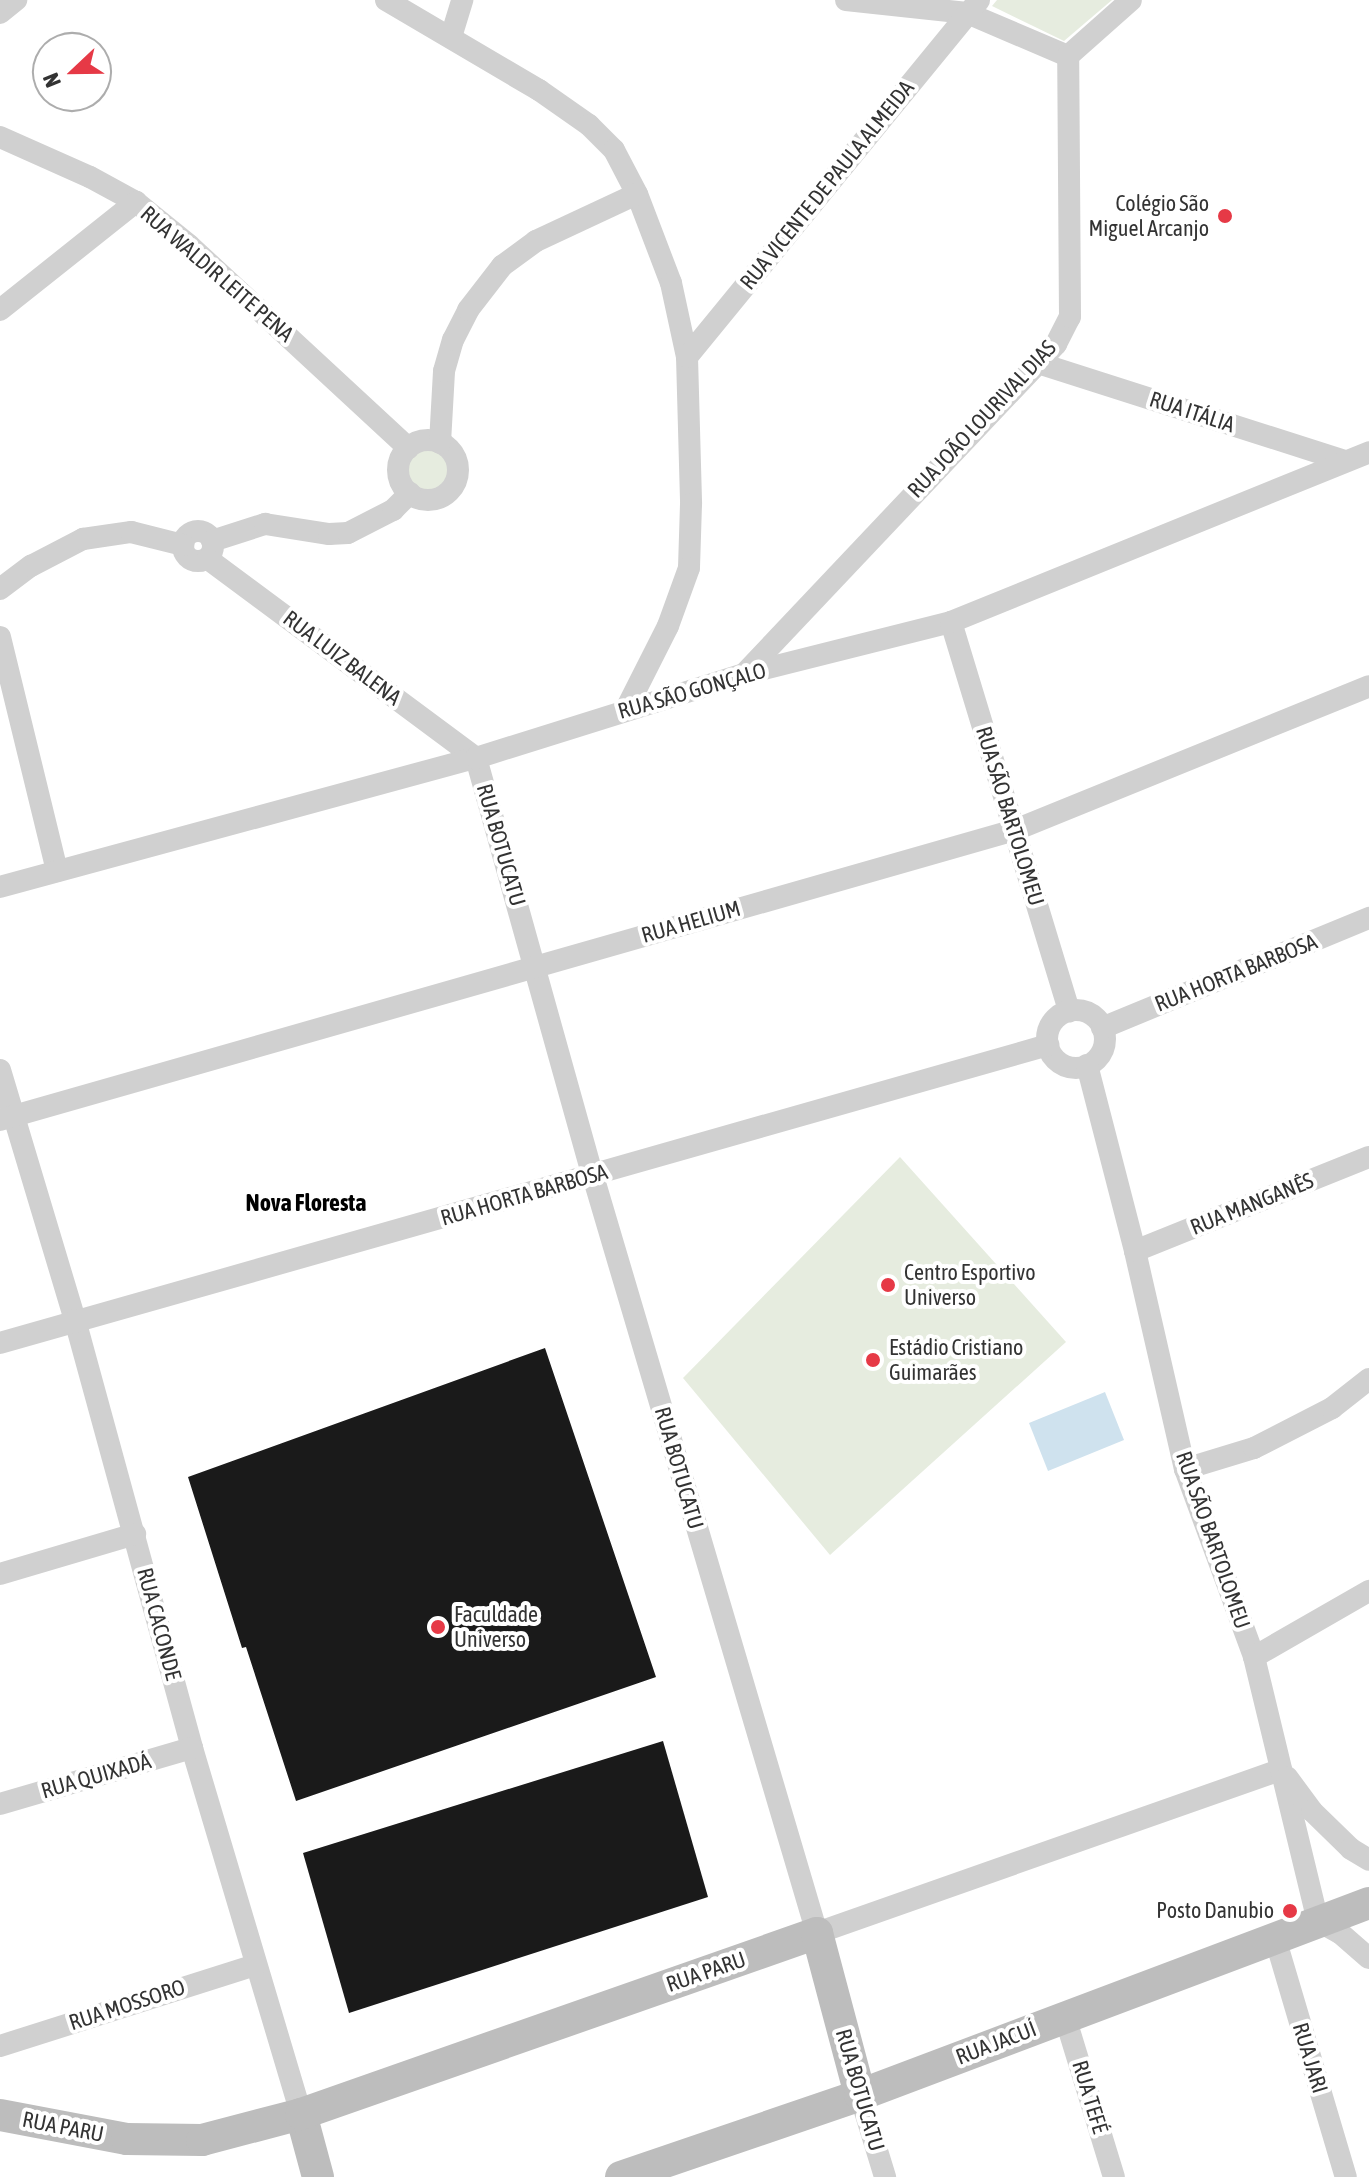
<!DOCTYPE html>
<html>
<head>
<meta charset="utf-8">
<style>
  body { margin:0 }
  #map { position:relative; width:1369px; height:2177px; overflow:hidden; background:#fff; font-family:"Asap Condensed",sans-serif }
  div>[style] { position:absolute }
  .green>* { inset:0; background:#e6ecdf }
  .round { border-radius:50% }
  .water>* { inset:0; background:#cfe2ee }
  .building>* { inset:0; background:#1a1a1a }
  .street>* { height:22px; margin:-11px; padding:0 11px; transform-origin:11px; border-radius:11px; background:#d0d0d0 }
  .street>.ring { margin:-11px; padding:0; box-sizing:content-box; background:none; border:22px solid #d0d0d0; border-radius:50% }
  .secondary>* { height:32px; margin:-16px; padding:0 16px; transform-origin:16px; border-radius:16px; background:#bdbdbd }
  .dots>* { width:22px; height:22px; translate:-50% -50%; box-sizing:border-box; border:4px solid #fff; border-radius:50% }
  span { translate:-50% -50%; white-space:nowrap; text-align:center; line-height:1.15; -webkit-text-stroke:8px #fff; paint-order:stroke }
  .street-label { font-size:22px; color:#333 }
  .poi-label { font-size:22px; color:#333 }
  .right { translate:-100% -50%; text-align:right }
  .left { translate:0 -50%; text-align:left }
  .neighbourhood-label { font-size:24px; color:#000; font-weight:700 }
  .north { position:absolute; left:32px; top:32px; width:80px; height:80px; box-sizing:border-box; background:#fff; border:2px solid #adadad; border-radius:50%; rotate:248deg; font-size:22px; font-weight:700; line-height:32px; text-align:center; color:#333 }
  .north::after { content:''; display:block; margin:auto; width:28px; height:36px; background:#e63946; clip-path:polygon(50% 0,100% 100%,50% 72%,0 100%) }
</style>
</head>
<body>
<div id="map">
  <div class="green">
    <i style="clip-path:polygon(997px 0,1112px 0,1064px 41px,992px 6px)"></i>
    <i class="round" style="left:406px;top:448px;width:44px;height:44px"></i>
    <i style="clip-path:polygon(900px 1157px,1066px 1342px,830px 1555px,683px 1378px)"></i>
  </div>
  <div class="water">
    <i style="clip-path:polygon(1105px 1392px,1124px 1440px,1048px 1471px,1029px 1423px)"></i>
  </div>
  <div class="building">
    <i style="clip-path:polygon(545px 1348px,656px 1677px,296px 1801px,246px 1647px,242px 1648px,188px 1477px)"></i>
    <i style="clip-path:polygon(663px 1741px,708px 1897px,349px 2013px,303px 1853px)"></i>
  </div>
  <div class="street">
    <i style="left:386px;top:0;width:178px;rotate:30.5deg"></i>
    <i style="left:539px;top:90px;width:61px;rotate:35deg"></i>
    <i style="left:589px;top:125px;width:35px;rotate:45deg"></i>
    <i style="left:614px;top:150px;width:50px;rotate:62.4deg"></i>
    <i style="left:637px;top:194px;width:95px;rotate:69.1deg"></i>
    <i style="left:671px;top:283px;width:76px;rotate:77.8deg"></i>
    <i style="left:687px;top:357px;width:147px;rotate:88.4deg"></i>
    <i style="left:691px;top:504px;width:64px;rotate:91.8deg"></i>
    <i style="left:689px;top:568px;width:62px;rotate:109.9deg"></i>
    <i style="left:668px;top:626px;width:93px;rotate:116.8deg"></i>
    <i style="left:846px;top:0;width:122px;rotate:6.1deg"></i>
    <i style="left:967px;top:13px;width:110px;rotate:23.1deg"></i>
    <i style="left:0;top:13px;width:21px;rotate:-39deg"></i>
    <i style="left:451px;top:37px;width:39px;rotate:-73deg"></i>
    <i style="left:1068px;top:56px;width:84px;rotate:-41.6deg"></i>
    <i style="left:0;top:137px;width:98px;rotate:24deg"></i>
    <i style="left:90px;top:177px;width:52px;rotate:28.5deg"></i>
    <i style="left:136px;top:202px;width:68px;rotate:39.1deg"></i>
    <i style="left:189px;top:245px;width:299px;rotate:42.8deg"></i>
    <i style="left:0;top:310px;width:174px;rotate:-38.5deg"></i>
    <i style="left:687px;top:357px;width:461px;rotate:-50.7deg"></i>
    <i style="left:1038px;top:363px;width:322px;rotate:17.7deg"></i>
    <i class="ring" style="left:398px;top:440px;width:38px;height:38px"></i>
    <i style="left:440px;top:443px;width:72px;rotate:-86.8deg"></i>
    <i style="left:444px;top:371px;width:32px;rotate:-74deg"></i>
    <i style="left:453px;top:340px;width:34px;rotate:-63deg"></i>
    <i style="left:468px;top:310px;width:56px;rotate:-52.3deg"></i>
    <i style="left:502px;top:266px;width:42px;rotate:-36.3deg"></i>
    <i style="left:536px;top:241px;width:111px;rotate:-25deg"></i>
    <i class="ring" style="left:183px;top:531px;width:8px;height:8px"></i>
    <i style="left:212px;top:541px;width:56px;rotate:-17.8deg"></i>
    <i style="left:265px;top:524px;width:65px;rotate:8.9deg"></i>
    <i style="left:329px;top:534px;width:19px;rotate:-3deg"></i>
    <i style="left:348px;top:533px;width:51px;rotate:-27.1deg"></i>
    <i style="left:393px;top:510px;width:24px;rotate:-45deg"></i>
    <i style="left:208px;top:559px;width:334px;rotate:36.6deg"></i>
    <i style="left:0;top:589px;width:39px;rotate:-37deg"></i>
    <i style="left:31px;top:566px;width:59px;rotate:-27.4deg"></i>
    <i style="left:83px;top:539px;width:49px;rotate:-8.3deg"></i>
    <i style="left:131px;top:532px;width:54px;rotate:14deg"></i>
    <i style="left:951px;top:622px;width:407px;rotate:73.1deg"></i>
    <i style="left:0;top:637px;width:241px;rotate:76.3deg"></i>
    <i style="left:745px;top:673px;width:453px;rotate:-46.6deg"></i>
    <i style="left:1056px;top:344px;width:30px;rotate:-63deg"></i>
    <i style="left:1070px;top:317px;width:261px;rotate:-90.4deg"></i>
    <i style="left:476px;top:758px;width:434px;rotate:74.4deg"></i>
    <i style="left:593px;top:1176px;width:789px;rotate:73.52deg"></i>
    <i style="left:817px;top:1933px;width:492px;rotate:-19.4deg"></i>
    <i style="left:0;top:887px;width:493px;rotate:-15.2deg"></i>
    <i style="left:476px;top:758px;width:281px;rotate:-17.4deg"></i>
    <i style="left:744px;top:674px;width:213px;rotate:-14.1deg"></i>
    <i style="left:951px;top:622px;width:451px;rotate:-22.1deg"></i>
    <i class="ring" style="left:1047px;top:1010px;width:36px;height:36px"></i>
    <i style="left:1102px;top:1028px;width:289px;rotate:-22.4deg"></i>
    <i style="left:1087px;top:1065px;width:192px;rotate:75.5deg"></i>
    <i style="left:1135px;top:1251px;width:224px;rotate:77.1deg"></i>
    <i style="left:1185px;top:1469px;width:200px;rotate:69.8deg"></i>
    <i style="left:1254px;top:1657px;width:272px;rotate:76.4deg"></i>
    <i style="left:1318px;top:1921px;width:25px;rotate:29deg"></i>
    <i style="left:1340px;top:1933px;width:38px;rotate:41deg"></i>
    <i style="left:0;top:1070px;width:261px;rotate:73.3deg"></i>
    <i style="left:75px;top:1320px;width:444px;rotate:74.7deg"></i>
    <i style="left:192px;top:1748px;width:382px;rotate:73.4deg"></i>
    <i style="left:0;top:1120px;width:1056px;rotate:-15.95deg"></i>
    <i style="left:1015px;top:830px;width:382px;rotate:-22.1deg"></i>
    <i style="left:1135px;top:1251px;width:252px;rotate:-21.9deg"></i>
    <i style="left:0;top:1343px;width:1090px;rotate:-15.87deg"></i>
    <i style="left:1185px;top:1469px;width:72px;rotate:-16.9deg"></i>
    <i style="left:1254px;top:1448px;width:88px;rotate:-27.1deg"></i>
    <i style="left:1332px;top:1408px;width:47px;rotate:-38.1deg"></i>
    <i style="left:0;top:1574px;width:141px;rotate:-16.5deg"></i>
    <i style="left:1254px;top:1657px;width:133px;rotate:-29.9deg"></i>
    <i style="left:1287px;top:1777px;width:42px;rotate:53.7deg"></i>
    <i style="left:1312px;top:1811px;width:54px;rotate:44.3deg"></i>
    <i style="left:1351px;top:1849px;width:21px;rotate:31deg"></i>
    <i style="left:0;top:1804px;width:200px;rotate:-16.3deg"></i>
    <i style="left:1275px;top:1938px;width:249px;rotate:73.5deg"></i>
    <i style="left:1065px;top:2017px;width:167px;rotate:73deg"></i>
    <i style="left:0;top:2046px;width:268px;rotate:-17.6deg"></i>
    <i style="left:860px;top:2095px;width:86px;rotate:73deg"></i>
  </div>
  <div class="secondary">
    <i style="left:301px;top:2114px;width:65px;rotate:74.9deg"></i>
    <i style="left:0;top:2115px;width:129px;rotate:10.7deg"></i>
    <i style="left:127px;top:2139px;width:75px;rotate:0.8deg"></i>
    <i style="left:202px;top:2140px;width:102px;rotate:-14.7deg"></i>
    <i style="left:301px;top:2114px;width:547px;rotate:-19.33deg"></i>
    <i style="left:817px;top:1933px;width:168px;rotate:75.1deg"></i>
    <i style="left:621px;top:2177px;width:253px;rotate:-18.9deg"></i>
    <i style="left:860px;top:2095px;width:544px;rotate:-20.67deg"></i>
  </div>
  <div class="dots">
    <i style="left:1225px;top:216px;background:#e63946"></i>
    <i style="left:888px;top:1285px;background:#e63946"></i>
    <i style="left:873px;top:1360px;background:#e63946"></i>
    <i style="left:438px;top:1627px;background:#e63946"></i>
    <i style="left:1290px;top:1911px;background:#e63946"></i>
  </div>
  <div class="street-label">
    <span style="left:827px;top:185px;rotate:-51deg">RUA VICENTE DE PAULA ALMEIDA</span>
    <span style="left:217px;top:274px;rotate:41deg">RUA WALDIR LEITE PENA</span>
    <span style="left:1192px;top:412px;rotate:18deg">RUA ITÁLIA</span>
    <span style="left:982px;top:419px;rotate:-47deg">RUA JOÃO LOURIVAL DIAS</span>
    <span style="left:342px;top:658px;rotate:37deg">RUA LUIZ BALENA</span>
    <span style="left:692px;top:691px;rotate:-16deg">RUA SÃO GONÇALO</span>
    <span style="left:1010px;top:816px;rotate:73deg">RUA SÃO BARTOLOMEU</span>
    <span style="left:501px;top:845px;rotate:74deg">RUA BOTUCATU</span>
    <span style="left:691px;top:922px;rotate:-16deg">RUA HELIUM</span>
    <span style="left:1236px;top:973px;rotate:-22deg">RUA HORTA BARBOSA</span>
    <span style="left:524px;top:1195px;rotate:-16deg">RUA HORTA BARBOSA</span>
    <span style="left:1252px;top:1204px;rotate:-22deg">RUA MANGANÊS</span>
    <span style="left:679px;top:1468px;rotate:74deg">RUA BOTUCATU</span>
    <span style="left:1213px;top:1540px;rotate:71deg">RUA SÃO BARTOLOMEU</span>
    <span style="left:159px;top:1624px;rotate:75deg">RUA CACONDE</span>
    <span style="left:96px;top:1776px;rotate:-16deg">RUA QUIXADÁ</span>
    <span style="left:706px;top:1972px;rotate:-19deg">RUA PARU</span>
    <span style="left:127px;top:2005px;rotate:-18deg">RUA MOSSORO</span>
    <span style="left:996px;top:2043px;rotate:-21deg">RUA JACUÍ</span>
    <span style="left:1310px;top:2058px;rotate:73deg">RUA JARI</span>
    <span style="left:860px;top:2090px;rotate:74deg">RUA BOTUCATU</span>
    <span style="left:1090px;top:2097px;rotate:73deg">RUA TEFÉ</span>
    <span style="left:63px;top:2127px;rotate:11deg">RUA PARU</span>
  </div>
  <div class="poi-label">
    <span class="right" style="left:1209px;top:216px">Colégio São<br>Miguel Arcanjo</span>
    <span class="left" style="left:904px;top:1285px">Centro Esportivo<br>Universo</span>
    <span class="left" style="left:889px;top:1360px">Estádio Cristiano<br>Guimarães</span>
    <span class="left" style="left:454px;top:1627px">Faculdade<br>Universo</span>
    <span class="right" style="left:1274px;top:1911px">Posto Danubio</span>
  </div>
  <div class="neighbourhood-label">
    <span style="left:306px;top:1203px">Nova Floresta</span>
  </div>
  <div class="north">N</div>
</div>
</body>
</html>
